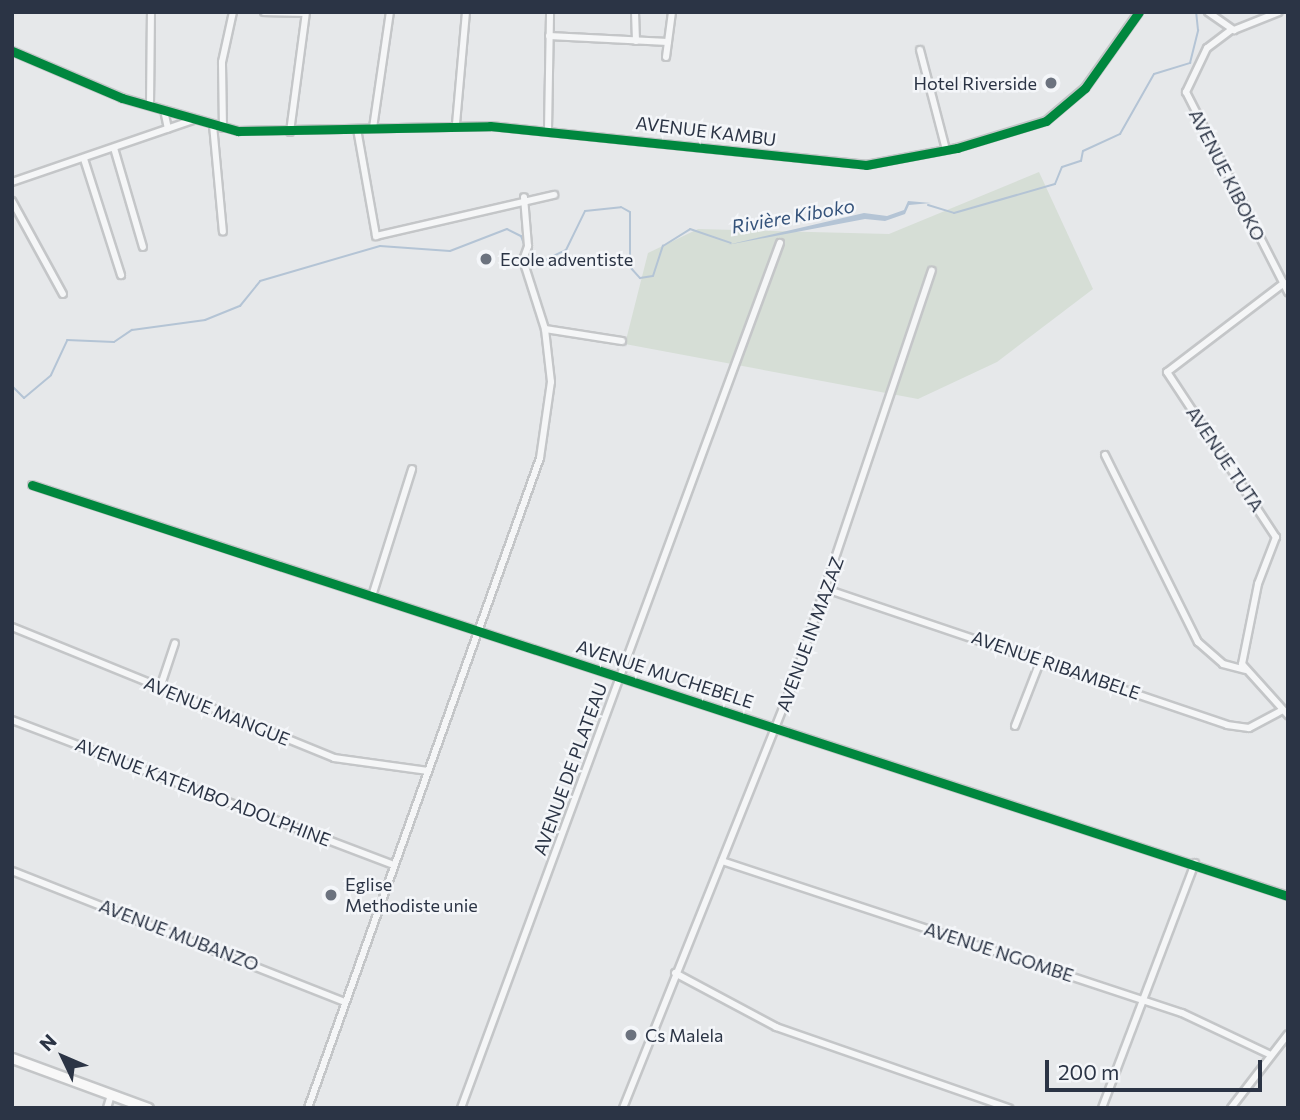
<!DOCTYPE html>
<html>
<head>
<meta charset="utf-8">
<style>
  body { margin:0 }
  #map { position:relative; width:1300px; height:1120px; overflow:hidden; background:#e6e8ea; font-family:Commissioner,sans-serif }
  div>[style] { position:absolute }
  .green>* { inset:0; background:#d6ded6 }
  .water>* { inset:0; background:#b4c4d5 }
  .stream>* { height:2px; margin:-1px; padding:0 1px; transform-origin:1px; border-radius:1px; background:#b4c4d5 }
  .roads { filter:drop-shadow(2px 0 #c4c6c8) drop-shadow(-2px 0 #c4c6c8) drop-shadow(0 2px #c4c6c8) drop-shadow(0 -2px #c4c6c8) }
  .minor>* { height:6px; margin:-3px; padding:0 3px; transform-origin:3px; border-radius:3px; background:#f5f6f7 }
  .secondary>* { height:9px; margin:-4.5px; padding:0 4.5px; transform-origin:4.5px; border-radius:4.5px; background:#f8f8f8 }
  .cycleway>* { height:9px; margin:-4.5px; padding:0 4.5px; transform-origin:4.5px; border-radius:4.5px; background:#00873e }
  .dots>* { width:19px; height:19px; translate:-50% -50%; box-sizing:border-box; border:4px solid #f4f6f9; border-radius:50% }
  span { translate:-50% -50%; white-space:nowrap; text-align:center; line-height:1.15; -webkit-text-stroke:5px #f4f6f9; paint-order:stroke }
  .poi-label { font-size:18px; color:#2b3445 }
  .right { translate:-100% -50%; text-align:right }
  .left { translate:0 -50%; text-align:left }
  .street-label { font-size:18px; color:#2b3445 }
  .water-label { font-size:19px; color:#34527a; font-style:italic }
  .frame { position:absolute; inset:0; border:14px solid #2b3445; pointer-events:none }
  .north { position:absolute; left:28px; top:1022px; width:70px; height:70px; -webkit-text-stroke:5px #f4f6f9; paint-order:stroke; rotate:314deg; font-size:19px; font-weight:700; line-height:28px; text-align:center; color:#2b3445 }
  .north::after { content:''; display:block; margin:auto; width:24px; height:32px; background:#2b3445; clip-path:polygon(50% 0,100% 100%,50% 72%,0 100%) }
  .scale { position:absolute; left:1045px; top:1060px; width:217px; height:32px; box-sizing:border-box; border:4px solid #2b3445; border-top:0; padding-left:9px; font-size:21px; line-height:24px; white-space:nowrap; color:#2b3445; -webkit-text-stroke:5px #f4f6f9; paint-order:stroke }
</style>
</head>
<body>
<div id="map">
  <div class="green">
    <i style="clip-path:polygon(1039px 172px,1093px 289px,997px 362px,918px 399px,625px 344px,648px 253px,698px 229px,889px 234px)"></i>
  </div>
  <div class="water">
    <i style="clip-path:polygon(908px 201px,931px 203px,909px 205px,905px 214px,885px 221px,865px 219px,727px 245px,864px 213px,887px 216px,904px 210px)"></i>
  </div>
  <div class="stream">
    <i style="left:928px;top:205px;width:27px;rotate:17deg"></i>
    <i style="left:954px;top:213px;width:105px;rotate:-16deg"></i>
    <i style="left:1055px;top:184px;width:18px;rotate:-68deg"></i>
    <i style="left:1062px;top:167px;width:20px;rotate:-18deg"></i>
    <i style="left:1081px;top:161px;width:10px;rotate:-79deg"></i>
    <i style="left:1083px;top:151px;width:41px;rotate:-24.7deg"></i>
    <i style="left:1120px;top:134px;width:69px;rotate:-60.5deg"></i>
    <i style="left:1154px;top:74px;width:38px;rotate:-17deg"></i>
    <i style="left:1190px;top:63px;width:34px;rotate:-76deg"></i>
    <i style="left:1198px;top:30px;width:18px;rotate:-96deg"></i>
    <i style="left:528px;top:251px;width:18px;rotate:34deg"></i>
    <i style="left:543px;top:261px;width:25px;rotate:-26deg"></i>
    <i style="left:566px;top:250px;width:43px;rotate:-64deg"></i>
    <i style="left:585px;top:211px;width:36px;rotate:-6deg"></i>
    <i style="left:621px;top:207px;width:10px;rotate:29deg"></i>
    <i style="left:630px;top:212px;width:55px;rotate:90deg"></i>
    <i style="left:630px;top:267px;width:15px;rotate:48deg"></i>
    <i style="left:640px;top:278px;width:13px;rotate:-9deg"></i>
    <i style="left:653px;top:276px;width:32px;rotate:-72deg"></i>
    <i style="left:663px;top:246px;width:32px;rotate:-32deg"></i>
    <i style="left:690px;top:229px;width:43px;rotate:18.9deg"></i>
    <i style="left:12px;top:386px;width:17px;rotate:45deg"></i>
    <i style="left:24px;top:398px;width:35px;rotate:-40deg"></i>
    <i style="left:51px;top:375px;width:38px;rotate:-65deg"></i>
    <i style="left:67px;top:340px;width:47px;rotate:2.4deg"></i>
    <i style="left:114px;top:342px;width:22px;rotate:-34deg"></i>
    <i style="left:132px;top:330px;width:74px;rotate:-7.8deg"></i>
    <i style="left:205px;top:320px;width:38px;rotate:-22deg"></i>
    <i style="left:240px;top:306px;width:32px;rotate:-51deg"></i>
    <i style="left:260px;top:281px;width:125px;rotate:-16.3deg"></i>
    <i style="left:380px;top:246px;width:70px;rotate:4.1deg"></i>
    <i style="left:450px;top:251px;width:61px;rotate:-21.1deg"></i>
    <i style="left:507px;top:229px;width:16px;rotate:27deg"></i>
    <i style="left:521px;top:236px;width:12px;rotate:70deg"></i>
  </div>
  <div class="roads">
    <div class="minor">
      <i style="left:264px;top:12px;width:41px;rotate:1.4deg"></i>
      <i style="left:635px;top:12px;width:29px;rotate:88deg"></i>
      <i style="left:1208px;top:12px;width:32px;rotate:35deg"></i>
      <i style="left:1234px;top:30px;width:48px;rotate:-21.8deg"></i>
      <i style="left:1231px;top:30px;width:30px;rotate:143deg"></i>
      <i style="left:1207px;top:48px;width:49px;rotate:115.5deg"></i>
      <i style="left:1186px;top:92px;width:225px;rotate:63deg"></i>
      <i style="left:549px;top:36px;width:119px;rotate:2.9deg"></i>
      <i style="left:920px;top:50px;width:103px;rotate:75.4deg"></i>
      <i style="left:12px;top:51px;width:120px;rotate:23.1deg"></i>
      <i style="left:122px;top:98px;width:121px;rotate:15.9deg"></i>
      <i style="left:238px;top:131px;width:252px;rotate:-1.1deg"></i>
      <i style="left:490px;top:126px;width:378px;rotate:5.9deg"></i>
      <i style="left:866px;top:165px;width:93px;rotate:-10.6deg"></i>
      <i style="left:957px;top:148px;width:93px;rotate:-16.9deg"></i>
      <i style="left:1046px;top:121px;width:51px;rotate:-40.2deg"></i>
      <i style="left:1085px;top:88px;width:93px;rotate:-54.6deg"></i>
      <i style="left:666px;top:57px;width:45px;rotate:-82.4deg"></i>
      <i style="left:150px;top:105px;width:93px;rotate:-89.4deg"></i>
      <i style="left:164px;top:110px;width:19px;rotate:78deg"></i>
      <i style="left:456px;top:124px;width:112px;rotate:-84.9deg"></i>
      <i style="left:213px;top:125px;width:107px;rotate:84.7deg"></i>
      <i style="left:223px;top:128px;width:66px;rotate:-90.9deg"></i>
      <i style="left:222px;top:62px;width:51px;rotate:-77.6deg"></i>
      <i style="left:373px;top:128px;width:117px;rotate:-81.7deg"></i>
      <i style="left:357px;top:129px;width:109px;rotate:79.9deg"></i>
      <i style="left:376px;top:236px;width:183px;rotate:-13deg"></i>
      <i style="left:548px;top:130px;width:118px;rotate:-89deg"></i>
      <i style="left:290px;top:132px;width:121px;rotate:-82.4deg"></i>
      <i style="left:114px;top:148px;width:103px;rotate:73.7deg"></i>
      <i style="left:84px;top:159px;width:122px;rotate:72.3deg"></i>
      <i style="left:12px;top:182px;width:194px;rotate:-18.9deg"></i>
      <i style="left:12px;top:201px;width:106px;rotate:61.3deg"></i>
      <i style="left:1284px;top:283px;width:147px;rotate:142.7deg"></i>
      <i style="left:1167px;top:372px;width:198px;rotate:56.6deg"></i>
      <i style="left:1276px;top:537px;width:50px;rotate:111deg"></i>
      <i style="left:1258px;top:584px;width:82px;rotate:101.3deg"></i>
      <i style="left:1242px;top:664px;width:69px;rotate:48deg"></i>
      <i style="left:545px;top:329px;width:78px;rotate:8.9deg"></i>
      <i style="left:1105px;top:455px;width:209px;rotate:63.6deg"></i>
      <i style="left:1198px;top:642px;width:33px;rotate:41deg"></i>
      <i style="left:1223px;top:664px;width:23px;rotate:15deg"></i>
      <i style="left:32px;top:485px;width:1322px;rotate:18.12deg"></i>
      <i style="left:826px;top:589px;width:423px;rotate:18.7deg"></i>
      <i style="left:1227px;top:725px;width:22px;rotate:8deg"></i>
      <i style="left:1249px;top:728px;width:38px;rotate:-28deg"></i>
      <i style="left:373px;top:593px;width:130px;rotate:-72.5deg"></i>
      <i style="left:12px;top:627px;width:348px;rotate:22.1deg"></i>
      <i style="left:334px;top:758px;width:95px;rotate:7.9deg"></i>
      <i style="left:160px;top:688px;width:47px;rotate:-71.6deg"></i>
      <i style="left:12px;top:720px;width:408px;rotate:20.8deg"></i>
      <i style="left:1015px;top:726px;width:69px;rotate:-68.7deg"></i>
      <i style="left:722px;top:861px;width:484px;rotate:18.3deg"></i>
      <i style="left:1182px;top:1013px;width:98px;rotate:25.3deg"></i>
      <i style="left:12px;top:871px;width:358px;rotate:21.5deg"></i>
      <i style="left:675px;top:973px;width:115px;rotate:28.1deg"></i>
      <i style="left:776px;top:1027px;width:247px;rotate:19.2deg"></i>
      <i style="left:107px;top:1108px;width:14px;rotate:-73deg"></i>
      <i style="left:308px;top:1108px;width:690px;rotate:-70.36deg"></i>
      <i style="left:540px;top:458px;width:77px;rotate:-81.8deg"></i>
      <i style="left:551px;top:382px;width:53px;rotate:-96.5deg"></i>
      <i style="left:545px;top:329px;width:72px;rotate:-107.7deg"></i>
      <i style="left:523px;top:260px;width:15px;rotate:-70deg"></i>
      <i style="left:528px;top:246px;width:49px;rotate:-94.7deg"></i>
      <i style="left:461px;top:1108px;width:922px;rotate:-69.76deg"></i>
      <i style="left:623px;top:1108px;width:461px;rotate:-68.2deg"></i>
      <i style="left:794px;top:680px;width:432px;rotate:-71.4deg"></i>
      <i style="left:1102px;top:1108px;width:262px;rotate:-69.2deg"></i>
      <i style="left:1231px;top:1108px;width:93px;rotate:-52.4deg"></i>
    </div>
    <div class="secondary">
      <i style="left:12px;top:1058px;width:145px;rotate:20.2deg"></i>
    </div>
  </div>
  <div class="cycleway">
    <i style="left:12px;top:51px;width:120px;rotate:23.1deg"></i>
    <i style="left:122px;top:98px;width:121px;rotate:15.9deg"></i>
    <i style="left:238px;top:131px;width:252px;rotate:-1.1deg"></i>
    <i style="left:490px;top:126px;width:378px;rotate:5.9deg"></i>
    <i style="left:866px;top:165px;width:93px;rotate:-10.6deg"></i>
    <i style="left:957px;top:148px;width:93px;rotate:-16.9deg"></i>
    <i style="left:1046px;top:121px;width:51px;rotate:-40.2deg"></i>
    <i style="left:1085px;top:88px;width:93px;rotate:-54.6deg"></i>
    <i style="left:32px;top:485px;width:1322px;rotate:18.12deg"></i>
  </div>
  <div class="dots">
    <i style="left:1051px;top:83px;background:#6c737f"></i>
    <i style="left:486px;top:259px;background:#6c737f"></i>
    <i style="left:331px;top:895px;background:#6c737f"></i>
    <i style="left:631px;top:1035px;background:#6c737f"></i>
  </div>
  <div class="poi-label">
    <span class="right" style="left:1037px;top:83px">Hotel Riverside</span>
    <span class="left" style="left:500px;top:259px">Ecole adventiste</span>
    <span class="left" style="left:345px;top:895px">Eglise<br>Methodiste unie</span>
    <span class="left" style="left:645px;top:1035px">Cs Malela</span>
  </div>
  <div class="street-label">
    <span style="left:706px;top:131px;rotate:7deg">AVENUE KAMBU</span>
    <span style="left:1227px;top:175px;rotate:63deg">AVENUE KIBOKO</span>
    <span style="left:1225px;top:459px;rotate:56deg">AVENUE TUTA</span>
    <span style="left:810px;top:634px;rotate:-70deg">AVENUE IN MAZAZ</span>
    <span style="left:1056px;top:665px;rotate:19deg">AVENUE RIBAMBELE</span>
    <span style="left:665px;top:674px;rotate:18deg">AVENUE MUCHEBELE</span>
    <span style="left:217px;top:711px;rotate:22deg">AVENUE MANGUE</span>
    <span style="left:570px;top:769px;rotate:-70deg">AVENUE DE PLATEAU</span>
    <span style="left:203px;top:792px;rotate:21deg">AVENUE KATEMBO ADOLPHINE</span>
    <span style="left:179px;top:935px;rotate:21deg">AVENUE MUBANZO</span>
    <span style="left:999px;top:952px;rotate:18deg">AVENUE NGOMBE</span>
  </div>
  <div class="water-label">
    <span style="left:793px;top:216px;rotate:-10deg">Rivière Kiboko</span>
  </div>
  <div class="frame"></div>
  <div class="north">N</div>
  <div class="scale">200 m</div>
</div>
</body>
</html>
